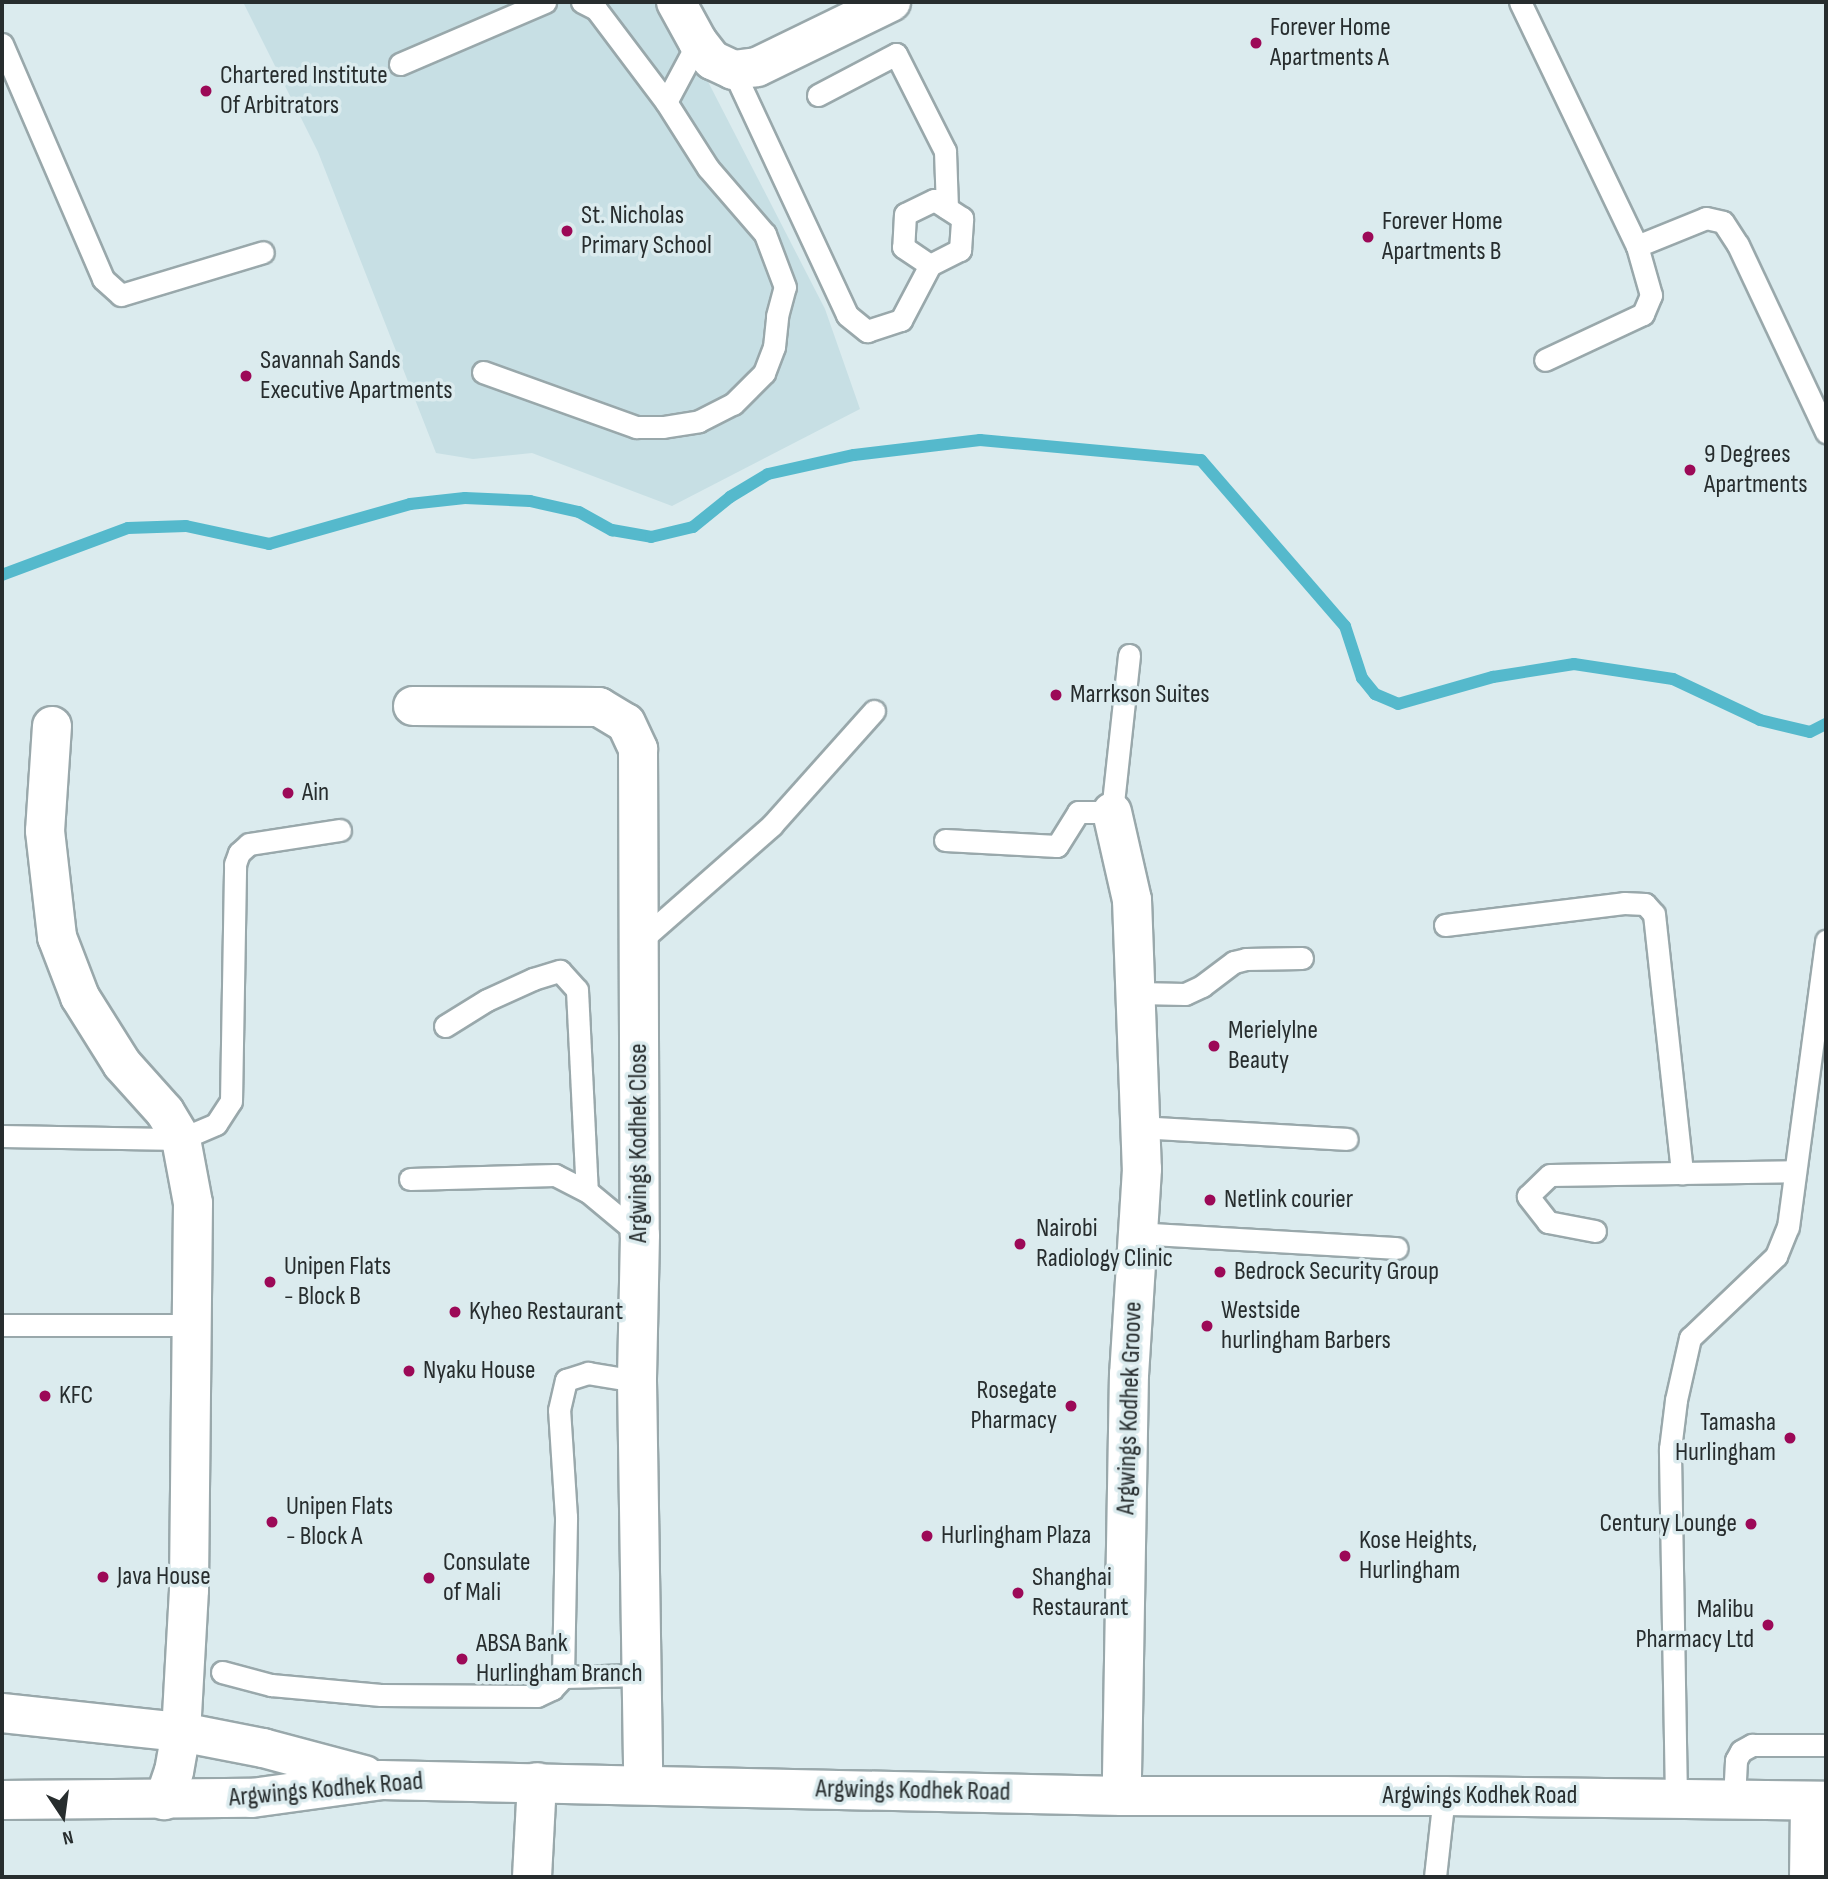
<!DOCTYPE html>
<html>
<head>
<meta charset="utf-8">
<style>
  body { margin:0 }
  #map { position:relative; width:1828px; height:1879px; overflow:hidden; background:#dbebee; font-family:"Sofia Sans Condensed",sans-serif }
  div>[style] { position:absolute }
  .built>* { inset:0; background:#c7dfe4 }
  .stream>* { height:12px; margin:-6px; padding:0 6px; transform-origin:6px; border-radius:6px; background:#55b9cc }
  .roads { filter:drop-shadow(2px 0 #99a8ab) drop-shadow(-2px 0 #99a8ab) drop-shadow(0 2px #99a8ab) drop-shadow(0 -2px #99a8ab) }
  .lane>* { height:21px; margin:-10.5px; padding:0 10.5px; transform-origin:10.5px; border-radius:10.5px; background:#fff }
  .street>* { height:38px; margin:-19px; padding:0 19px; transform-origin:19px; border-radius:19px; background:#fff }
  .secondary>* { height:38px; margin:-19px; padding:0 19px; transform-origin:19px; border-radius:19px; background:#fff }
  .dots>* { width:19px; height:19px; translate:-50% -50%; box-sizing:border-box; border:4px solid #dbebee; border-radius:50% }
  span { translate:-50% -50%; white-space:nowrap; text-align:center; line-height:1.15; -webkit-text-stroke:7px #dbebee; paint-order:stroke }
  .poi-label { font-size:26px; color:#272d2e }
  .left { translate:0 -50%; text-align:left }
  .right { translate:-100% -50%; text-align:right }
  .street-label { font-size:26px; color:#272d2e }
  .frame { position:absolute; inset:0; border:4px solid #272d2e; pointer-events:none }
  .north { position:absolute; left:28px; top:1781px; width:70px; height:70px; -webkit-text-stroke:5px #dbebee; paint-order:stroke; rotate:167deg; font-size:19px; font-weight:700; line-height:28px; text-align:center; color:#272d2e }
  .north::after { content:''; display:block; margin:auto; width:24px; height:32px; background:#272d2e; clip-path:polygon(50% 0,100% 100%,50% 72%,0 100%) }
</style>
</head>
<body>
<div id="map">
  <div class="built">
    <i style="clip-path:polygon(243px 2px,667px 2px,825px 309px,860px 409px,672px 506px,532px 453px,473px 459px,436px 453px,318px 152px)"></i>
  </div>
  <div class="stream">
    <i style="left:2px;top:575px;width:134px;rotate:-20.5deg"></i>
    <i style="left:128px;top:528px;width:58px;rotate:-2deg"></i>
    <i style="left:186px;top:526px;width:85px;rotate:12.2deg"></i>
    <i style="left:269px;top:544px;width:147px;rotate:-15.8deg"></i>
    <i style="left:410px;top:504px;width:55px;rotate:-6.2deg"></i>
    <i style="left:465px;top:498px;width:65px;rotate:2.6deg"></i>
    <i style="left:530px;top:501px;width:50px;rotate:12.7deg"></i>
    <i style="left:579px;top:512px;width:38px;rotate:29deg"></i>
    <i style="left:612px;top:530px;width:40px;rotate:10deg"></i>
    <i style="left:651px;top:537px;width:43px;rotate:-13.4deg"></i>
    <i style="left:693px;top:527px;width:48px;rotate:-39deg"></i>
    <i style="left:730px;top:497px;width:44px;rotate:-31.2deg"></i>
    <i style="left:768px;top:474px;width:88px;rotate:-12.5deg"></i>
    <i style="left:854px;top:455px;width:127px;rotate:-6.8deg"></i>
    <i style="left:980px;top:440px;width:222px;rotate:5.2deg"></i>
    <i style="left:1201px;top:460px;width:220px;rotate:49.1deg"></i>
    <i style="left:1345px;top:626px;width:55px;rotate:71.9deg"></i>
    <i style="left:1362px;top:678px;width:21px;rotate:51deg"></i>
    <i style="left:1375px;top:694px;width:25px;rotate:23deg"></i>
    <i style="left:1398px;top:704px;width:99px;rotate:-15.9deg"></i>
    <i style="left:1493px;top:677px;width:82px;rotate:-9.1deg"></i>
    <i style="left:1574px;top:664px;width:100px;rotate:8.6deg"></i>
    <i style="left:1673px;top:679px;width:96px;rotate:25.2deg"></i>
    <i style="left:1760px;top:720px;width:51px;rotate:13.5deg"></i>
    <i style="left:1810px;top:732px;width:18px;rotate:-27deg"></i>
  </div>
  <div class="roads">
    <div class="lane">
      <i style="left:582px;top:2px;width:16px;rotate:27deg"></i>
      <i style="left:596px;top:9px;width:116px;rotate:53deg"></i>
      <i style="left:1520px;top:2px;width:271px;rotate:64.4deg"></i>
      <i style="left:1637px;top:246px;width:51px;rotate:74.1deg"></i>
      <i style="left:1651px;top:295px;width:21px;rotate:113deg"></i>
      <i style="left:1643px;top:314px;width:108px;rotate:154.9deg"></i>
      <i style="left:2px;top:44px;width:256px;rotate:66.7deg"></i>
      <i style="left:103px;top:279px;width:24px;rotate:42deg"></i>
      <i style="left:121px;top:295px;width:148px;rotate:-16.8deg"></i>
      <i style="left:400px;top:64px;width:158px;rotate:-23.2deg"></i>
      <i style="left:733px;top:70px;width:270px;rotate:65deg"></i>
      <i style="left:847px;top:315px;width:26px;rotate:39deg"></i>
      <i style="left:867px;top:331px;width:36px;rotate:-18deg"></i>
      <i style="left:901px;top:320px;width:62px;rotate:-62.2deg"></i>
      <i style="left:930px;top:265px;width:34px;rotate:-27deg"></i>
      <i style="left:960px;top:250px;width:32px;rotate:-86deg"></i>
      <i style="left:962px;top:218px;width:33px;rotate:-147deg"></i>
      <i style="left:934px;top:200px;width:32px;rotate:154deg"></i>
      <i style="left:905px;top:214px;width:33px;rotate:93deg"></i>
      <i style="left:903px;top:247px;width:32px;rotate:34deg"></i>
      <i style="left:818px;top:95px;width:88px;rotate:-27.7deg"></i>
      <i style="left:896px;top:54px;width:109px;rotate:63.2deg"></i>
      <i style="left:945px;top:151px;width:57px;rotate:88deg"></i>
      <i style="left:1637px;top:246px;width:74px;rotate:-22.1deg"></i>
      <i style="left:1706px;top:218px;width:17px;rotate:13deg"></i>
      <i style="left:1723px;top:222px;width:27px;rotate:57deg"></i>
      <i style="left:1738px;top:245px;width:207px;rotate:64.8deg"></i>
      <i style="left:483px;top:372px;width:163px;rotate:19.8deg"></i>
      <i style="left:636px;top:427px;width:27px"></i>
      <i style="left:663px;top:427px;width:36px;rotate:-9deg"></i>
      <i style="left:699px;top:421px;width:38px;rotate:-27deg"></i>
      <i style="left:733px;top:404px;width:44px;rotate:-45deg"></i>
      <i style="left:764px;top:373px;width:28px;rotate:-69deg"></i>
      <i style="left:774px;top:347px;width:31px;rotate:-84deg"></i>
      <i style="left:777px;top:316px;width:30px;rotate:-75deg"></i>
      <i style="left:785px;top:287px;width:57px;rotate:-110.7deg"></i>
      <i style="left:765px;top:234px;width:87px;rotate:-130.8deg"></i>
      <i style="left:708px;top:168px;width:78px;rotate:-122.5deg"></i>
      <i style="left:666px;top:102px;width:68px;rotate:-61.9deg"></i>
      <i style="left:945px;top:840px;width:112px;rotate:3.1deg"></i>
      <i style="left:1057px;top:846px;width:40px;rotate:-58deg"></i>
      <i style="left:1078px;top:812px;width:34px"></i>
      <i style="left:1112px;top:812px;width:158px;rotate:-83.8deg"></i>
      <i style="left:1445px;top:925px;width:180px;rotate:-7deg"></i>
      <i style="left:1624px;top:903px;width:21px;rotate:3deg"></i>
      <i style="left:1645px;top:904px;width:13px;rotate:48deg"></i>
      <i style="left:1654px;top:914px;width:261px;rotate:83.8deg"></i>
      <i style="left:639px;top:942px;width:177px;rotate:-41.3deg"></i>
      <i style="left:772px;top:825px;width:153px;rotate:-48.2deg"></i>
      <i style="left:1138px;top:993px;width:47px;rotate:1.2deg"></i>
      <i style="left:1185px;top:994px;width:19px;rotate:-25deg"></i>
      <i style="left:1202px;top:986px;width:40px;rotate:-37deg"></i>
      <i style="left:1234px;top:962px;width:12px;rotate:-14deg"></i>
      <i style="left:1246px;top:959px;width:56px;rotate:-1deg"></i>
      <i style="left:445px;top:1026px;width:49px;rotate:-31.8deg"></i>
      <i style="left:487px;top:1000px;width:51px;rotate:-24.5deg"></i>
      <i style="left:533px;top:979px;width:28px;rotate:-17deg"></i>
      <i style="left:560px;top:971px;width:25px;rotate:48deg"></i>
      <i style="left:577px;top:990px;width:201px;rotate:87.2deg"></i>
      <i style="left:1140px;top:1127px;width:207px;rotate:3.3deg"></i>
      <i style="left:2px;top:1136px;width:179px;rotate:1deg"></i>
      <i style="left:181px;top:1139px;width:38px;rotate:-23deg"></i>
      <i style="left:216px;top:1124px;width:27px;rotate:-57deg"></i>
      <i style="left:231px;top:1101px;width:237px;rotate:-89deg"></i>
      <i style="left:235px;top:864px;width:12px;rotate:-70deg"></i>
      <i style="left:239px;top:853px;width:13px;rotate:-42deg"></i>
      <i style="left:249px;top:844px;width:92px;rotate:-8.7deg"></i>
      <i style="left:410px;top:1179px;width:145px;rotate:-1.6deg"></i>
      <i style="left:555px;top:1175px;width:36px;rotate:27deg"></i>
      <i style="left:587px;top:1191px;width:69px;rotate:39.7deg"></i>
      <i style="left:1595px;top:1231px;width:48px;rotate:-169.2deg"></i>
      <i style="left:1548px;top:1222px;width:33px;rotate:-128deg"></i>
      <i style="left:1528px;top:1196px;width:30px;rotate:-44deg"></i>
      <i style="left:1550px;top:1175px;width:245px;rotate:-0.9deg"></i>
      <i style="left:1136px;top:1233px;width:261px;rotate:3.3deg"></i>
      <i style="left:2px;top:1325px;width:187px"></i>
      <i style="left:222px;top:1672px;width:51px;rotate:14.9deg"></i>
      <i style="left:271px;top:1685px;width:110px;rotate:5.2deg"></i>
      <i style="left:381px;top:1695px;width:156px;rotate:0.4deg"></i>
      <i style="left:537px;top:1696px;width:17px;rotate:-25deg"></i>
      <i style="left:552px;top:1689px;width:16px;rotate:-47deg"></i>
      <i style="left:563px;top:1677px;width:77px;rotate:-1.5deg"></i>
      <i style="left:563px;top:1677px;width:160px;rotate:-88.9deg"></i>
      <i style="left:566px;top:1517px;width:107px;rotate:-93.7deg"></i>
      <i style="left:559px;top:1410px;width:31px;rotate:-77deg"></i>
      <i style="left:566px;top:1380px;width:23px;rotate:-18deg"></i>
      <i style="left:588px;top:1373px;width:50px;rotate:9.3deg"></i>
      <i style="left:1676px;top:1798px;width:349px;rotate:-91deg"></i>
      <i style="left:1670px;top:1449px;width:49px;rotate:-83deg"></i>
      <i style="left:1676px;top:1400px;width:64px;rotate:-77.3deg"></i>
      <i style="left:1690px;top:1338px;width:119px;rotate:-43.6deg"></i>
      <i style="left:1776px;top:1256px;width:31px;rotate:-68deg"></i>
      <i style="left:1788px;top:1227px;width:289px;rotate:-82.4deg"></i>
      <i style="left:1734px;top:1799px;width:39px;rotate:-87deg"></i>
      <i style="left:1736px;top:1760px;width:10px;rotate:-61deg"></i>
      <i style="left:1741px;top:1751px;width:13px;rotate:-29deg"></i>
      <i style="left:1752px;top:1745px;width:74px"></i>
      <i style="left:1435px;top:1877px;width:81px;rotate:-83.7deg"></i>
    </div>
    <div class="street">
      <i style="left:676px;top:2px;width:46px;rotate:61.2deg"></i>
      <i style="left:698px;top:42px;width:23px;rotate:52deg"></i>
      <i style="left:712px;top:60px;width:23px;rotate:25deg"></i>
      <i style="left:733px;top:70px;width:24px;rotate:-7deg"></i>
      <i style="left:757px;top:67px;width:149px;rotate:-25.9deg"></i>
      <i style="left:413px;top:706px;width:186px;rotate:0.3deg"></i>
      <i style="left:599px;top:707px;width:31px;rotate:31deg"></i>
      <i style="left:626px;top:723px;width:29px;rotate:65deg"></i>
      <i style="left:638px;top:749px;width:486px;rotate:89.8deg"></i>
      <i style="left:640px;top:1235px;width:146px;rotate:91.2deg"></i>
      <i style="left:637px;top:1381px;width:403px;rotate:89.1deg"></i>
      <i style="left:52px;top:726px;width:105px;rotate:93.8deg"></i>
      <i style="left:45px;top:831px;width:107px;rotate:83.5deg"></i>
      <i style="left:57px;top:937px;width:64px;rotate:69deg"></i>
      <i style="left:80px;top:997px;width:79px;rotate:57.9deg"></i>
      <i style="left:122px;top:1064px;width:64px;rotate:48.1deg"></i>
      <i style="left:165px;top:1112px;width:31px;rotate:59deg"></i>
      <i style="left:181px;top:1139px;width:65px;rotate:79.4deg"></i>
      <i style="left:193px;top:1203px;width:387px;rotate:90.6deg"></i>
      <i style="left:189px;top:1590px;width:142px;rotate:93.2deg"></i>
      <i style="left:181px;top:1732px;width:40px;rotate:100deg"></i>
      <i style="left:174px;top:1771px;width:31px;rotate:109deg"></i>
      <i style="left:1112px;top:812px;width:90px;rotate:77.2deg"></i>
      <i style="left:1132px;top:900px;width:269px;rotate:87.9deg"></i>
      <i style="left:1142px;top:1169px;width:205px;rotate:93.6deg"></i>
      <i style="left:1129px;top:1374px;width:422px;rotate:91deg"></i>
      <i style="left:532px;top:1877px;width:95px;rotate:-87deg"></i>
      <i style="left:1809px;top:1877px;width:76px;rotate:-89.2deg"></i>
    </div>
    <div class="secondary">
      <i style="left:2px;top:1713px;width:180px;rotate:6.1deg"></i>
      <i style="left:181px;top:1732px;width:84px;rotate:11deg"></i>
      <i style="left:263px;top:1748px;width:105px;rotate:15deg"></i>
      <i style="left:2px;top:1800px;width:250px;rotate:-0.5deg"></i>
      <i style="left:252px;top:1798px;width:130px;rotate:-7.9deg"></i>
      <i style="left:381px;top:1780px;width:741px;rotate:1.24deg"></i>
      <i style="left:1122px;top:1796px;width:322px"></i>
      <i style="left:1444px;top:1796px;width:382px;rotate:0.7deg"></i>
    </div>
  </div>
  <div class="dots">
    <i style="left:1256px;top:43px;background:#9c0957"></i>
    <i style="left:206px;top:91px;background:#9c0957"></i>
    <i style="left:567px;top:231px;background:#9c0957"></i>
    <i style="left:1368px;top:237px;background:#9c0957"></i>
    <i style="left:246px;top:376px;background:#9c0957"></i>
    <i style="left:1690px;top:470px;background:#9c0957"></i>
    <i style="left:1056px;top:695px;background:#9c0957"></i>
    <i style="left:288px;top:793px;background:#9c0957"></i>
    <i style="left:1214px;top:1046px;background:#9c0957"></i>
    <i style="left:1210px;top:1200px;background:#9c0957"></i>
    <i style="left:1020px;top:1244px;background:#9c0957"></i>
    <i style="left:1220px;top:1272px;background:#9c0957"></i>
    <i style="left:270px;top:1282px;background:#9c0957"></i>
    <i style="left:455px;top:1312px;background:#9c0957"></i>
    <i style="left:1207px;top:1326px;background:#9c0957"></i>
    <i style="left:409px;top:1371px;background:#9c0957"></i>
    <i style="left:45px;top:1396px;background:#9c0957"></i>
    <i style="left:1071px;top:1406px;background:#9c0957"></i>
    <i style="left:1790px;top:1438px;background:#9c0957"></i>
    <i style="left:272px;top:1522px;background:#9c0957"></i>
    <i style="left:1751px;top:1524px;background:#9c0957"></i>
    <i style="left:927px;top:1536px;background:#9c0957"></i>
    <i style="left:1345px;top:1556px;background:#9c0957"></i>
    <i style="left:103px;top:1577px;background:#9c0957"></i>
    <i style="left:429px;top:1578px;background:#9c0957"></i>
    <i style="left:1018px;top:1593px;background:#9c0957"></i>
    <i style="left:1768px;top:1625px;background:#9c0957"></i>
    <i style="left:462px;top:1659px;background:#9c0957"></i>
  </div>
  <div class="poi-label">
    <span class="left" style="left:1270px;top:43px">Forever Home<br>Apartments A</span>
    <span class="left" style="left:220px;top:91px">Chartered Institute<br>Of Arbitrators</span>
    <span class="left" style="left:581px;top:231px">St. Nicholas<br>Primary School</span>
    <span class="left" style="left:1382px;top:237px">Forever Home<br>Apartments B</span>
    <span class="left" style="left:260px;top:376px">Savannah Sands<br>Executive Apartments</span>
    <span class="left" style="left:1704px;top:470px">9 Degrees<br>Apartments</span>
    <span class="left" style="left:1070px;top:695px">Marrkson Suites</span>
    <span class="left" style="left:302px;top:793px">Ain</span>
    <span class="left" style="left:1228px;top:1046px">Merielylne<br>Beauty</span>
    <span class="left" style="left:1224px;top:1200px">Netlink courier</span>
    <span class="left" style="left:1036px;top:1244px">Nairobi<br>Radiology Clinic</span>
    <span class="left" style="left:284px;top:1282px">Unipen Flats<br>- Block B</span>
    <span class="left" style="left:1234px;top:1272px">Bedrock Security Group</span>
    <span class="left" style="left:1221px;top:1326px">Westside<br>hurlingham Barbers</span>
    <span class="left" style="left:469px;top:1312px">Kyheo Restaurant</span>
    <span class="left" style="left:423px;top:1371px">Nyaku House</span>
    <span class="right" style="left:1057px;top:1406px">Rosegate<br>Pharmacy</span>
    <span class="left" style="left:59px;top:1396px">KFC</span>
    <span class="right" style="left:1776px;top:1438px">Tamasha<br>Hurlingham</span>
    <span class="left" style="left:286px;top:1522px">Unipen Flats<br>- Block A</span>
    <span class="right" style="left:1737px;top:1524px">Century Lounge</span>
    <span class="left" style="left:941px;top:1536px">Hurlingham Plaza</span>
    <span class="left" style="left:1359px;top:1556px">Kose Heights,<br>Hurlingham</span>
    <span class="left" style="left:443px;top:1578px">Consulate<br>of Mali</span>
    <span class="left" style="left:117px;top:1577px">Java House</span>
    <span class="left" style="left:1032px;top:1593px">Shanghai<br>Restaurant</span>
    <span class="right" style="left:1754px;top:1625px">Malibu<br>Pharmacy Ltd</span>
    <span class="left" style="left:476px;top:1659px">ABSA Bank<br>Hurlingham Branch</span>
  </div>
  <div class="street-label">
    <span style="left:639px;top:1143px;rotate:-90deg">Argwings Kodhek Close</span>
    <span style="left:1130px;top:1408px;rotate:-88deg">Argwings Kodhek Groove</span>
    <span style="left:326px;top:1790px;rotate:-5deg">Argwings Kodhek Road</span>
    <span style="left:913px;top:1791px;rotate:1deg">Argwings Kodhek Road</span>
    <span style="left:1480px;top:1796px">Argwings Kodhek Road</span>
  </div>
  <div class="frame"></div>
  <div class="north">N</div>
</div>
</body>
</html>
